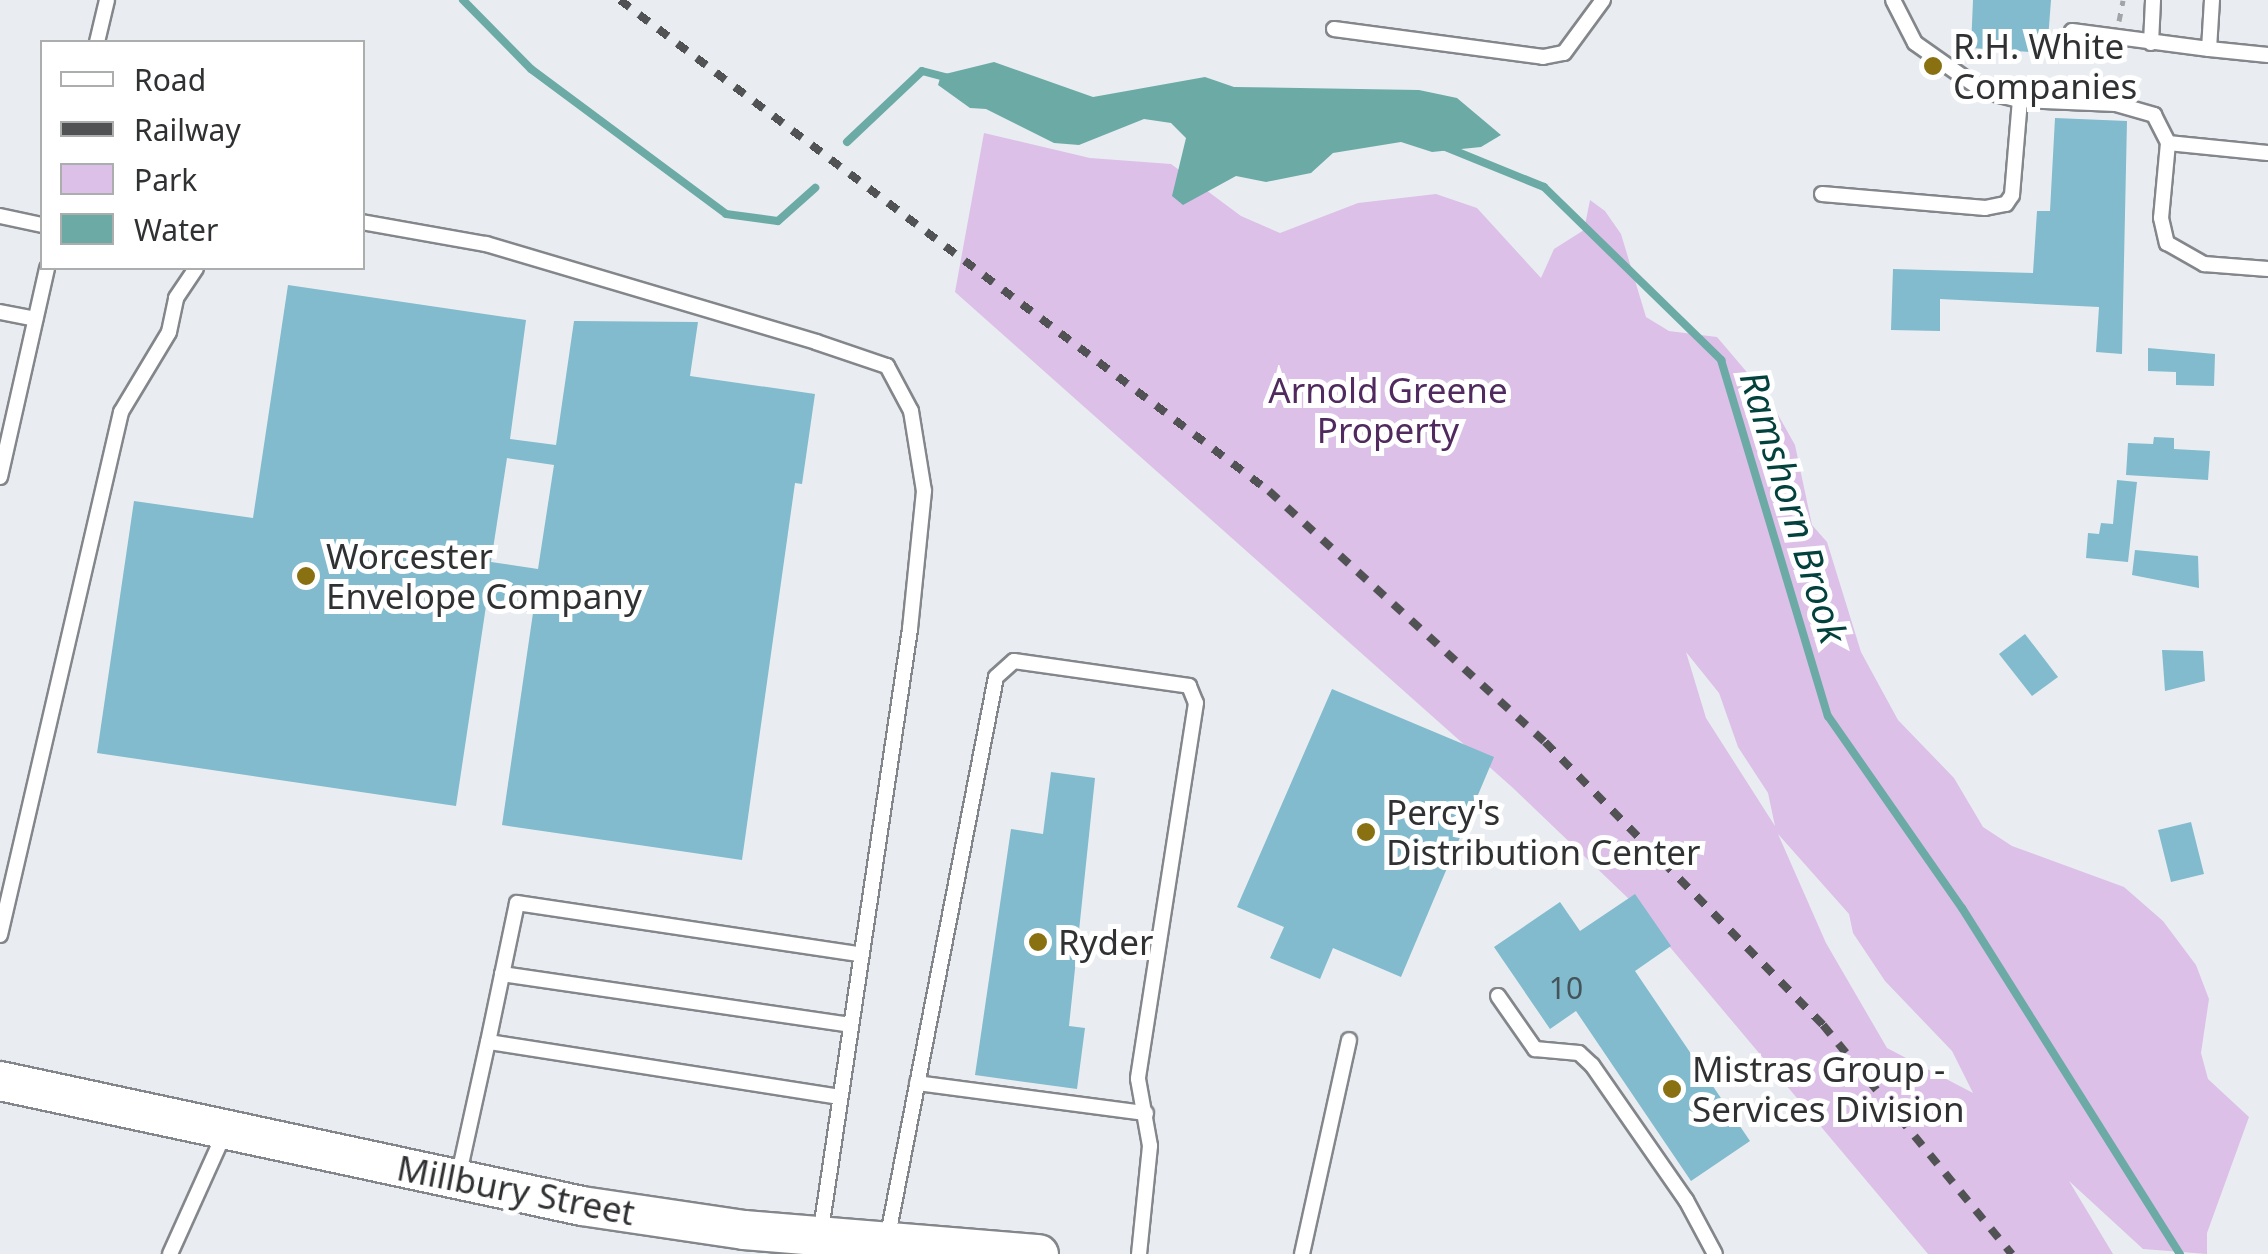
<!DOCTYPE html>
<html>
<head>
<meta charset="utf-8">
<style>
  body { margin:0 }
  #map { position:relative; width:2268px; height:1254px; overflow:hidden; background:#e9edf1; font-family:"Noto Sans",sans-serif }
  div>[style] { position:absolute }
  .green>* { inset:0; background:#dcc0e8 }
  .water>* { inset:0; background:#6caba5 }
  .stream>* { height:8px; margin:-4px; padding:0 4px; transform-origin:4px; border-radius:4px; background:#6caba5 }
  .building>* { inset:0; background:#81bbcd }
  .path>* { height:5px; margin-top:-2.5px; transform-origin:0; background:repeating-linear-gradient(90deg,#a2a5a8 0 8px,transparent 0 16px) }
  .roads { filter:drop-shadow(2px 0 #83868a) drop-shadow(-2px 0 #83868a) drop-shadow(0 2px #83868a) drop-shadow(0 -2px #83868a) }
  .lane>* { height:14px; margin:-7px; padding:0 7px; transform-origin:7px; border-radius:7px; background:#fff }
  .secondary>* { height:38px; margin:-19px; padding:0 19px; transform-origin:19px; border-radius:19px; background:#fff }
  .rail>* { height:8px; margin-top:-4px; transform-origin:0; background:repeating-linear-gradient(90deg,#515254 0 12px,transparent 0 24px) }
  .dots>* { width:28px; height:28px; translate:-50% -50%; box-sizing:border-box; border:5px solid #fff; border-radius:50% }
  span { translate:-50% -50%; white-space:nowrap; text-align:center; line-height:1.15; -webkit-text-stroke:10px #fff; paint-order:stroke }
  .number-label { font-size:30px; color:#44545a }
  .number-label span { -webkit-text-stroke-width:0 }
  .poi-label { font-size:35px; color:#303133 }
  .left { translate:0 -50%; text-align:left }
  .park-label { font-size:35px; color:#502a5e }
  .street-label { font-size:35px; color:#303133 }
  .water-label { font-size:38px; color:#03413d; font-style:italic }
  .legend { position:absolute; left:40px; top:40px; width:325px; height:230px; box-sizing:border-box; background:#fff; border:2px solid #acadad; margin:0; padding:12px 18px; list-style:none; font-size:30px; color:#303133 }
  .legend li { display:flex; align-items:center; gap:20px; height:50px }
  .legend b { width:50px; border:2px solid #acadad }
</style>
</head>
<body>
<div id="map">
  <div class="green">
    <i style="clip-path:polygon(evenodd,984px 133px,1090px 158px,1171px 164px,1241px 216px,1280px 233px,1358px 203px,1436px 194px,1477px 208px,1541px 278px,1554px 249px,1584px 230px,1590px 200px,1605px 211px,1621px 234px,1646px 317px,1669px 331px,1717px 337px,1768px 397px,1795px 445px,1812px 525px,1827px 542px,1861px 652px,1898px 720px,1954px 778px,1983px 827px,2012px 846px,2124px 887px,2163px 921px,2196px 965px,2209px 999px,2201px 1053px,2208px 1079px,2249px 1117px,2207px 1233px,2207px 1254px,2143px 1249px,2069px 1181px,2113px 1254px,1928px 1254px,1632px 902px,1513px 788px,955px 292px,984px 133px,1686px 652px,1719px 693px,1738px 747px,1768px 793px,1775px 826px,1706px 718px,1686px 652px,984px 133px,1778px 834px,1849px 914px,1853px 933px,1885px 981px,1952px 1051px,1973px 1093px,1887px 1048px,1826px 943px,1778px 834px)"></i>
  </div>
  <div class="water">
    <i style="clip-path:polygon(994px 62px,1093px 97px,1205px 77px,1234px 87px,1419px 90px,1457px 98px,1501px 135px,1481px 147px,1432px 152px,1401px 142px,1333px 153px,1311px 173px,1266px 182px,1236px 176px,1183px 205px,1172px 196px,1186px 138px,1171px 123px,1144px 119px,1079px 145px,1054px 143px,986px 109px,970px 108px,938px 85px,941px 75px)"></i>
  </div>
  <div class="stream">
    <i style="left:463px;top:0;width:97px;rotate:45.4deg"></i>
    <i style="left:531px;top:69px;width:243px;rotate:36.6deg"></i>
    <i style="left:726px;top:214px;width:52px;rotate:7.7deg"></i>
    <i style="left:778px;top:221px;width:50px;rotate:-41.7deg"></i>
    <i style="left:847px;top:142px;width:103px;rotate:-43.4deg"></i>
    <i style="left:922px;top:71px;width:27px;rotate:15deg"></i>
    <i style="left:1443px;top:146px;width:109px;rotate:22.1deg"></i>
    <i style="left:1544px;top:187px;width:248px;rotate:44.3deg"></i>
    <i style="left:1721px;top:360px;width:372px;rotate:73.3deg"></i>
    <i style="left:1828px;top:716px;width:234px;rotate:55.1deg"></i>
    <i style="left:1962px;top:908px;width:409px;rotate:57.8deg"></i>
  </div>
  <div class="building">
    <i style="clip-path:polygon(1973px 0,2051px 0,2047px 53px,1971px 48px)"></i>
    <i style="clip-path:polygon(2055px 118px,2127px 121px,2122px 354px,2096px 352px,2099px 307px,1940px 299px,1940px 331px,1891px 330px,1893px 269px,2033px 273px,2037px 211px,2050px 211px)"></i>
    <i style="clip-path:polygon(evenodd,288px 285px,526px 320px,510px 439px,556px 445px,574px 321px,698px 322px,690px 376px,815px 394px,802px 484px,795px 483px,742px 860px,502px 825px,533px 613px,486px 606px,456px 806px,97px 753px,134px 501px,253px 518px,288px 285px,507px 458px,554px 465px,538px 569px,491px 562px,507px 458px)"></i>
    <i style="clip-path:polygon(2148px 348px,2215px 354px,2214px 386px,2176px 385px,2176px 372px,2148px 371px)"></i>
    <i style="clip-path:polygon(2154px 437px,2174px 438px,2174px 449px,2210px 451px,2208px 480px,2126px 475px,2128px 443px,2153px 444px)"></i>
    <i style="clip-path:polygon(2117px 480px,2137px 482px,2128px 562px,2086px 558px,2088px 533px,2099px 534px,2101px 523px,2113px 524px)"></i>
    <i style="clip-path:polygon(2135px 550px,2198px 556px,2199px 588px,2132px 575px)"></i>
    <i style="clip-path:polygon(2025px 634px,2058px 677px,2032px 696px,1999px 654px)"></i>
    <i style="clip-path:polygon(2162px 650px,2203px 651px,2205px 681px,2165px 691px)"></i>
    <i style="clip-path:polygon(1332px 689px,1494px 757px,1401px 977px,1333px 948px,1320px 979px,1270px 958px,1284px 927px,1237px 907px)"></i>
    <i style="clip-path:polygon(1051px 772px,1095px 778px,1069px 1026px,1085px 1028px,1077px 1089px,975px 1075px,1011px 829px,1043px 834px)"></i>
    <i style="clip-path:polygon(2191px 822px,2204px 874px,2171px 882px,2158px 830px)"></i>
    <i style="clip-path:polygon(1635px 894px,1671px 946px,1635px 971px,1750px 1141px,1691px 1181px,1576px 1011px,1550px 1029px,1494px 947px,1560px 902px,1580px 931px)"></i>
  </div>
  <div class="path">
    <i style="left:2119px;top:21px;width:21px;rotate:-79deg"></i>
  </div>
  <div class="roads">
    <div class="lane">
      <i style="left:1893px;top:0;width:48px;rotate:62.9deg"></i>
      <i style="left:1915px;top:43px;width:83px;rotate:35.2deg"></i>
      <i style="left:1983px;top:91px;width:38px;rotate:14deg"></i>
      <i style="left:2020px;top:100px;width:96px;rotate:2.4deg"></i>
      <i style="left:2116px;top:104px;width:40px;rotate:16deg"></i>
      <i style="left:2154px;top:115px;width:31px;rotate:63deg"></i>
      <i style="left:2168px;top:143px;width:75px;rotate:95.3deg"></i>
      <i style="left:2161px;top:218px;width:26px;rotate:77deg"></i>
      <i style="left:2167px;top:243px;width:43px;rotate:29.6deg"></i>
      <i style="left:2204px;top:264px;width:64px;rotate:4.5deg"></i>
      <i style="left:2212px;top:0;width:49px;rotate:93.5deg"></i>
      <i style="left:2209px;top:49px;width:59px;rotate:5.8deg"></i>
      <i style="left:1334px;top:29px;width:211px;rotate:7.6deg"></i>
      <i style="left:1543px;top:57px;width:21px;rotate:-11deg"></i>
      <i style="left:1564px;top:53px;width:66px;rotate:-53.7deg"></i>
      <i style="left:2072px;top:31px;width:138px;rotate:7.5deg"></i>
      <i style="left:97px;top:42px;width:43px;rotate:-76.6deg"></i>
      <i style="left:2151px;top:43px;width:43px;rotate:-87.3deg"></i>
      <i style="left:2168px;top:143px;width:100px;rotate:5.7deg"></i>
      <i style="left:1822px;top:194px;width:164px;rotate:4.9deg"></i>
      <i style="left:1985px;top:208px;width:21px;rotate:-11deg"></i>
      <i style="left:2006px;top:204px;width:11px;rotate:-56deg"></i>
      <i style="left:2012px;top:195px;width:95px;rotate:-85.2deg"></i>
      <i style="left:0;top:216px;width:43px;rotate:12.1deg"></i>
      <i style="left:362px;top:222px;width:126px;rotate:10.1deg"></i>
      <i style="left:486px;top:244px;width:344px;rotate:16.5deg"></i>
      <i style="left:816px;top:342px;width:75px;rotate:18.7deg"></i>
      <i style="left:887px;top:366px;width:51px;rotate:61.9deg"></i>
      <i style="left:911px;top:411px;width:81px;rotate:80.8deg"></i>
      <i style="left:924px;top:491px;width:139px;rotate:95.8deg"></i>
      <i style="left:910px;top:629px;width:614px;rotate:98.43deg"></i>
      <i style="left:0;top:312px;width:36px;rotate:11deg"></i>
      <i style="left:0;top:477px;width:214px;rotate:-77.3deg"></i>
      <i style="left:0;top:935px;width:537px;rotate:-76.97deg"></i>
      <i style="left:121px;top:412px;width:93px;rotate:-59deg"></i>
      <i style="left:169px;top:332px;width:35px;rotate:-78deg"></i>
      <i style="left:176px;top:298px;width:36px;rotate:-56deg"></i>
      <i style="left:502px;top:974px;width:352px;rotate:8.3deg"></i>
      <i style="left:1498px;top:996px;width:65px;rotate:55.1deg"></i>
      <i style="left:1535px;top:1049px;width:44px;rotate:5.2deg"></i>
      <i style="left:1579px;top:1053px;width:18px;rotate:43deg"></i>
      <i style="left:1592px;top:1065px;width:165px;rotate:55.2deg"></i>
      <i style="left:1686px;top:1200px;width:61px;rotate:61.8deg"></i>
      <i style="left:917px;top:1083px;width:231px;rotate:7.5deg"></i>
      <i style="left:840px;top:1097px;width:356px;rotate:-171.1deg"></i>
      <i style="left:488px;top:1042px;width:142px;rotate:-78.2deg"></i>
      <i style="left:517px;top:903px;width:347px;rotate:8.5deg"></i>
      <i style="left:458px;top:1178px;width:139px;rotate:-77.6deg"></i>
      <i style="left:887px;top:1240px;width:573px;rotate:-79.04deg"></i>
      <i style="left:996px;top:677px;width:24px;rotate:-42deg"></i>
      <i style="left:1014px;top:661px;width:177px;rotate:8.1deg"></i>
      <i style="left:1189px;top:686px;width:18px;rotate:68deg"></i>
      <i style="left:1196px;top:703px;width:380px;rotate:98.8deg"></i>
      <i style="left:1138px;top:1079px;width:68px;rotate:79.8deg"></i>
      <i style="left:1150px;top:1146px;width:109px;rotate:95.8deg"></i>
      <i style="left:170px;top:1254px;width:134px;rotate:-65.7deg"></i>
      <i style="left:1302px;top:1254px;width:219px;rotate:-77.6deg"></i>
    </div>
    <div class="secondary">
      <i style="left:0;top:1081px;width:595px;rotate:12.12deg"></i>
      <i style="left:582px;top:1206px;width:164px;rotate:8.4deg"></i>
      <i style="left:744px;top:1230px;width:296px;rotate:4.7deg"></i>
    </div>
  </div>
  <div class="rail">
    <i style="left:620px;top:0;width:814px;rotate:37.11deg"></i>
    <i style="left:1269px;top:491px;width:373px;rotate:42.3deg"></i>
    <i style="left:1545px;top:742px;width:397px;rotate:45.5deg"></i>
    <i style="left:1823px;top:1025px;width:297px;rotate:50.5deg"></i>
  </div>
  <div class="dots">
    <i style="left:1933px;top:66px;background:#897112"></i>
    <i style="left:306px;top:576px;background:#897112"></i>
    <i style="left:1366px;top:832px;background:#897112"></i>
    <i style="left:1038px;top:942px;background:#897112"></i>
    <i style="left:1672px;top:1089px;background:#897112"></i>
  </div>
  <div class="number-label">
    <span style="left:1566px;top:988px">10</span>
  </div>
  <div class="poi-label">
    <span class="left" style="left:1953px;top:66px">R.H. White<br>Companies</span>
    <span class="left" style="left:326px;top:576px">Worcester<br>Envelope Company</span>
    <span class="left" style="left:1386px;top:832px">Percy's<br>Distribution Center</span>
    <span class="left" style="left:1058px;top:942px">Ryder</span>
    <span class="left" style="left:1692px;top:1089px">Mistras Group -<br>Services Division</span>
  </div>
  <div class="park-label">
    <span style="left:1388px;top:410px">Arnold Greene<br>Property</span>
  </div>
  <div class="street-label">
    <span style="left:516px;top:1190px;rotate:11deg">Millbury Street</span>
  </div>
  <div class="water-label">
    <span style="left:1794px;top:507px;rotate:73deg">Ramshorn Brook</span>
  </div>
  <ul class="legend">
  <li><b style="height:12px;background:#fff"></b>Road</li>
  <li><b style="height:12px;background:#515254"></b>Railway</li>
  <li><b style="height:28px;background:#dcc0e8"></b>Park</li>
  <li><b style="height:28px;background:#6caba5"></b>Water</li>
  </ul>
</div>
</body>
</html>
